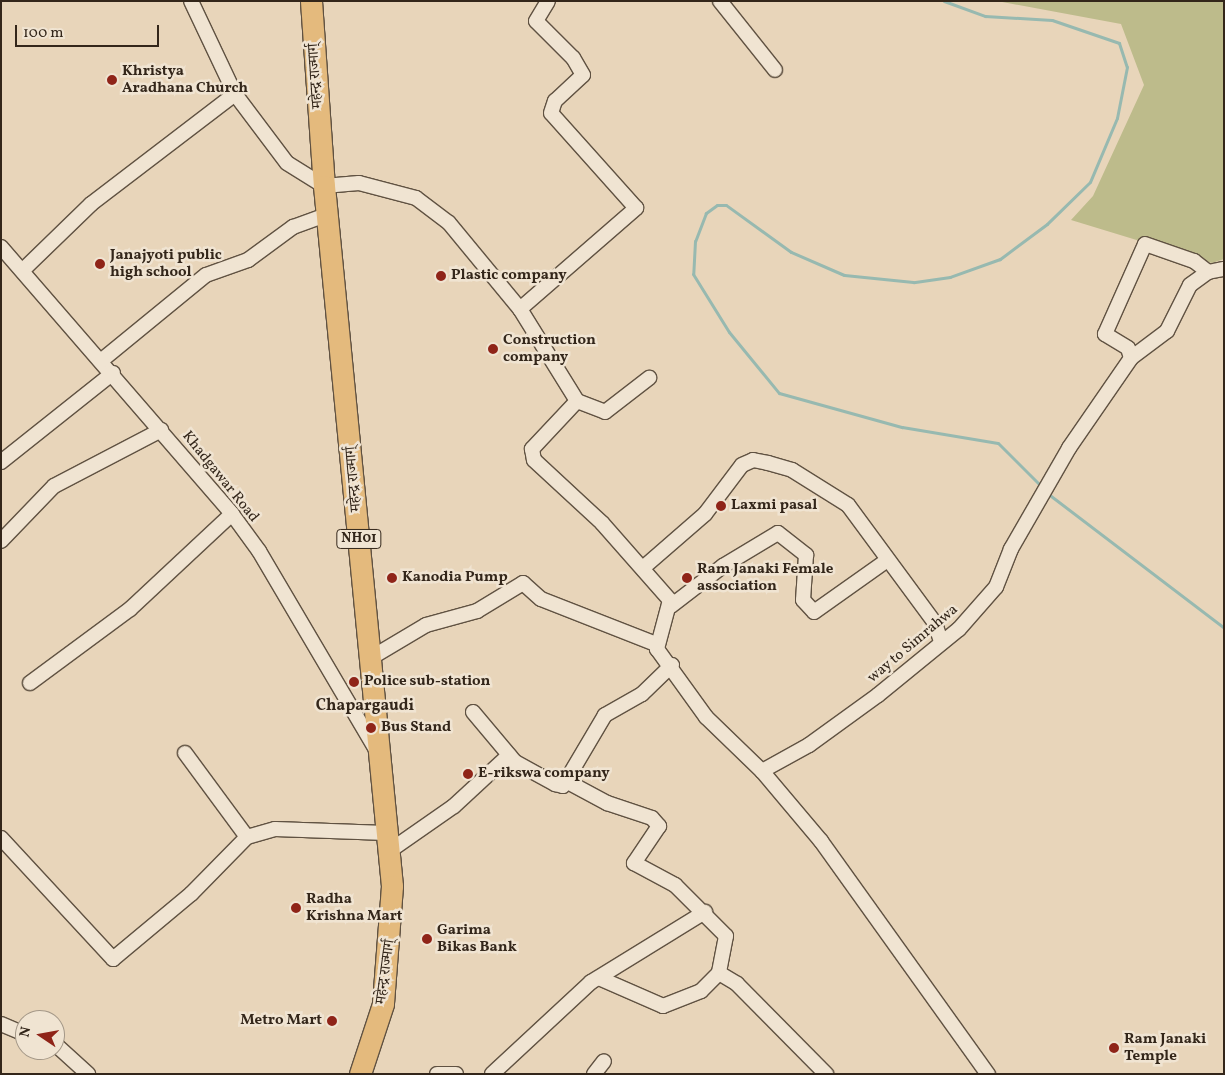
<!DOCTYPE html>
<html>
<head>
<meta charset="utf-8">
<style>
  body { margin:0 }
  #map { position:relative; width:1225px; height:1075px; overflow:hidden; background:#e8d5ba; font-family:Vollkorn,"Noto Serif Devanagari",serif }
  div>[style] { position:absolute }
  .green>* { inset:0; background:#bdbb8b }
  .stream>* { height:3px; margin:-1.5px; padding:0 1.5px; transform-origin:1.5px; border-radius:1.5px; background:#97b9b0 }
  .roads { filter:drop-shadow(1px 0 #605242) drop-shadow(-1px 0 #605242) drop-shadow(0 1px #605242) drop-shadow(0 -1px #605242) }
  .minor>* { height:14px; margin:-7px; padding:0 7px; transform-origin:7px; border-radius:7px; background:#f0e4d2 }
  .highway>* { height:21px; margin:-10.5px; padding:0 10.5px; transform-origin:10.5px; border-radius:10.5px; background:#e4ba7d }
  .dots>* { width:14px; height:14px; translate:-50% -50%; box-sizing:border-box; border:2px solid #f0e4d2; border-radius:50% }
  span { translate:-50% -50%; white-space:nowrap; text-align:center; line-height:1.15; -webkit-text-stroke:5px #f0e4d2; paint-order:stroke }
  .shield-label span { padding:1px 4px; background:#f0e4d2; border:1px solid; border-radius:4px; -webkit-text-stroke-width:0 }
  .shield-label { font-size:14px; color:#33261a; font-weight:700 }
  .poi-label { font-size:15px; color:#33261a; font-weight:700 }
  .left { translate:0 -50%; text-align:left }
  .right { translate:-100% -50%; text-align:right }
  .street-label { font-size:15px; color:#33261a }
  .neighbourhood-label { font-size:16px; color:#33261a; font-weight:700 }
  .frame { position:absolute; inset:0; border:2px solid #33261a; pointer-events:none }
  .north { position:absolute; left:15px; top:1010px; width:50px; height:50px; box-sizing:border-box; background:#f0e4d2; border:1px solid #a49888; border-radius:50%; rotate:282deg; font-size:14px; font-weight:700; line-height:20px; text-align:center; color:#33261a }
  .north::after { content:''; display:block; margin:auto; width:18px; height:22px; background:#8f2418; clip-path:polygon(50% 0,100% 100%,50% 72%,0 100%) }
  .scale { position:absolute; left:15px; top:25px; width:144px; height:22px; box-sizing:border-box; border:2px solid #33261a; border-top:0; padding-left:6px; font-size:15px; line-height:18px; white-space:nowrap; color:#33261a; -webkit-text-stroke:4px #f0e4d2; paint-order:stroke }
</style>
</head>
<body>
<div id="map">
  <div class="green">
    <i style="clip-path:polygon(997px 1px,1224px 1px,1224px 259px,1212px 263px,1071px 220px,1093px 196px,1144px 85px,1121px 24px)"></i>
  </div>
  <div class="stream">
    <i style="left:944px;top:1px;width:44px;rotate:20.1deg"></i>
    <i style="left:985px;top:16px;width:67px;rotate:3.4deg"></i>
    <i style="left:1052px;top:20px;width:71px;rotate:18.9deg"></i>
    <i style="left:1119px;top:43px;width:25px;rotate:72deg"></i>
    <i style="left:1127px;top:67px;width:52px;rotate:101.1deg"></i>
    <i style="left:1117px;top:118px;width:69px;rotate:112.9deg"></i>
    <i style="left:1090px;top:182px;width:60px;rotate:135.7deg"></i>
    <i style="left:1047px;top:224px;width:59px;rotate:143.3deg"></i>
    <i style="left:1000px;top:259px;width:53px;rotate:160.2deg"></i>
    <i style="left:950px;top:277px;width:37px;rotate:172deg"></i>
    <i style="left:913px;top:282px;width:69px;rotate:-174.2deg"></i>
    <i style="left:844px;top:275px;width:58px;rotate:-156.5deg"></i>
    <i style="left:791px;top:252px;width:80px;rotate:-144.1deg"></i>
    <i style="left:726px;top:205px;width:9px;rotate:180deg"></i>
    <i style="left:717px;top:205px;width:14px;rotate:144deg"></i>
    <i style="left:706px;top:213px;width:30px;rotate:111deg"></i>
    <i style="left:695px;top:241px;width:33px;rotate:93deg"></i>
    <i style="left:693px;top:274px;width:68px;rotate:58.2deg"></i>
    <i style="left:729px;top:332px;width:79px;rotate:50.7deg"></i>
    <i style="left:779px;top:393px;width:128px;rotate:15.5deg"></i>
    <i style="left:902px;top:427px;width:97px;rotate:9.5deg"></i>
    <i style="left:998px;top:443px;width:64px;rotate:45deg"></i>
    <i style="left:1047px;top:493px;width:223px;rotate:37.3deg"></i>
  </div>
  <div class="roads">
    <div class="minor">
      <i style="left:191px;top:1px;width:103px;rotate:64.7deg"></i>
      <i style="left:235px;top:94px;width:86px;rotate:53deg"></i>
      <i style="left:287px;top:163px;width:44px;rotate:31.9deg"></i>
      <i style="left:324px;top:186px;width:35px;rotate:-5deg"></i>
      <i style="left:359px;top:183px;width:59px;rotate:14.7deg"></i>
      <i style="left:416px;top:198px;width:41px;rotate:37.1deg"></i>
      <i style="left:449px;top:223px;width:112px;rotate:50.5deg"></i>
      <i style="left:520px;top:309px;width:108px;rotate:58.2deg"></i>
      <i style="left:577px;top:401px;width:66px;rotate:133.2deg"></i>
      <i style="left:532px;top:449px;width:11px;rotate:80deg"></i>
      <i style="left:534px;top:460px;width:93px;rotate:42.8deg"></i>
      <i style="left:602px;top:523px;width:103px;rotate:48.6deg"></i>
      <i style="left:670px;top:600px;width:51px;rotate:104.9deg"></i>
      <i style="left:657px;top:649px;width:84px;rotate:54.2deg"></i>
      <i style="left:706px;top:717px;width:78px;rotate:44deg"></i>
      <i style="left:762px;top:771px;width:92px;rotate:49.9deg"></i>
      <i style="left:821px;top:841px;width:287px;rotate:54.4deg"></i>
      <i style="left:720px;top:1px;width:88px;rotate:51.4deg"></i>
      <i style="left:1px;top:247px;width:353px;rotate:49.1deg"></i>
      <i style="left:232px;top:514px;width:46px;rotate:53.9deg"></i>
      <i style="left:259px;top:551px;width:231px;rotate:59.5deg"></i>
      <i style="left:23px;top:270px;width:95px;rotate:-44.1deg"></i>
      <i style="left:91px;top:204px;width:181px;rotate:-37.4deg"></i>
      <i style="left:520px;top:309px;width:154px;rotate:-41deg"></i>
      <i style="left:636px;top:208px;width:127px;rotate:-131.8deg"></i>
      <i style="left:551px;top:113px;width:13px;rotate:-72deg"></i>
      <i style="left:555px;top:101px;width:38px;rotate:-43deg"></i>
      <i style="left:583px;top:75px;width:20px;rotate:-120deg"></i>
      <i style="left:573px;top:58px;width:52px;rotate:-135deg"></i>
      <i style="left:536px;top:21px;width:23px;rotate:-59deg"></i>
      <i style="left:1131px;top:358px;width:45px;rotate:-36.9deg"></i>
      <i style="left:1167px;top:331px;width:51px;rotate:-63.4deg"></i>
      <i style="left:1190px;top:285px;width:22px;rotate:-36deg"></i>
      <i style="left:102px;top:360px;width:134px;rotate:-39.3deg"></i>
      <i style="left:206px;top:275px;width:45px;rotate:-19.7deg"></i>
      <i style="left:248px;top:260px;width:56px;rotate:-36.3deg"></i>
      <i style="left:293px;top:227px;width:38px;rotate:-20deg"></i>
      <i style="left:577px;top:401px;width:30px;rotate:21deg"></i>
      <i style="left:605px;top:412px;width:56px;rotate:-37.7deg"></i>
      <i style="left:1px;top:462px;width:143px;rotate:-38.5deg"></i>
      <i style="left:1px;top:541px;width:76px;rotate:-46.1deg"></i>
      <i style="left:54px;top:486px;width:121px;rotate:-27.6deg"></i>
      <i style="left:644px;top:567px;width:81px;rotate:-41deg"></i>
      <i style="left:705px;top:514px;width:61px;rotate:-52.9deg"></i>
      <i style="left:742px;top:465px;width:12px;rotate:-24deg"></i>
      <i style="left:753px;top:460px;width:15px;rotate:11deg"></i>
      <i style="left:768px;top:463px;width:25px;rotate:16deg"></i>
      <i style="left:792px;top:470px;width:66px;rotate:32deg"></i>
      <i style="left:848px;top:505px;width:147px;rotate:53.6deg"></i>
      <i style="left:935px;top:623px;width:19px;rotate:72deg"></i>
      <i style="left:671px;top:606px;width:66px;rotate:-37.6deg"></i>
      <i style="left:723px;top:566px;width:64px;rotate:-31deg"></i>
      <i style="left:778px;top:533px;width:36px;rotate:38deg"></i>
      <i style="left:806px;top:555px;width:45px;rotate:93.8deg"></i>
      <i style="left:803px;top:600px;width:16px;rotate:47deg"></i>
      <i style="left:814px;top:612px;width:88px;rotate:-35.3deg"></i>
      <i style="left:369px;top:659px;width:66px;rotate:-30.8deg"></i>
      <i style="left:426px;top:625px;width:53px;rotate:-15.4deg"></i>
      <i style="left:477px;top:611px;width:54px;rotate:-31.3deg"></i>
      <i style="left:523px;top:583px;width:24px;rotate:42deg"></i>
      <i style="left:541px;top:599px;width:123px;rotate:21.4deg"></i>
      <i style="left:672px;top:665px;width:42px;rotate:136deg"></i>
      <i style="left:642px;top:694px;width:43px;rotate:150.4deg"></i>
      <i style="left:605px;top:715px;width:77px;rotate:120.6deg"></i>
      <i style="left:566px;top:781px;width:47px;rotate:28.2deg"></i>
      <i style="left:607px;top:803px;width:47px;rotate:18.4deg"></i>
      <i style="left:652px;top:818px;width:11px;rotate:49deg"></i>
      <i style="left:659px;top:826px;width:45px;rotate:124deg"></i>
      <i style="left:634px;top:863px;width:47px;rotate:28.2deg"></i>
      <i style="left:675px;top:885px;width:72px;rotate:45deg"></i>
      <i style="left:726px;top:936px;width:38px;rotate:101deg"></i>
      <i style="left:30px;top:683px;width:124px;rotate:-36.5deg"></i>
      <i style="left:130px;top:609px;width:139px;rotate:-43deg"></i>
      <i style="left:473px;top:712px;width:65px;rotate:50deg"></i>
      <i style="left:515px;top:762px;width:46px;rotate:28.8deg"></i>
      <i style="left:555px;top:784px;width:8px;rotate:14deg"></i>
      <i style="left:563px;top:786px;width:6px;rotate:-59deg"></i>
      <i style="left:185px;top:753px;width:104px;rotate:53.6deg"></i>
      <i style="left:762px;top:771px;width:54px;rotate:-29deg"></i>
      <i style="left:809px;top:745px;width:85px;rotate:-35.9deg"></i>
      <i style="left:878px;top:695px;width:104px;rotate:-39.2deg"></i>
      <i style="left:959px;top:629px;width:56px;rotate:-48.6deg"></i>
      <i style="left:996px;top:587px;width:41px;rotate:-68.5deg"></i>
      <i style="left:1011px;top:549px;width:116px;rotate:-60.1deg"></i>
      <i style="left:1069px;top:448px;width:109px;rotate:-55.4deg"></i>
      <i style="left:1131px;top:358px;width:10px;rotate:-107deg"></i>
      <i style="left:1128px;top:348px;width:27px;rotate:-149deg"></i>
      <i style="left:1105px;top:334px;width:98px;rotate:-66deg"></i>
      <i style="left:1145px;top:244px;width:52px;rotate:19.1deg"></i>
      <i style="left:1194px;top:261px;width:18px;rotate:38deg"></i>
      <i style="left:1208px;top:272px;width:16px;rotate:-11deg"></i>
      <i style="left:1px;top:838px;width:165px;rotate:47.2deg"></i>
      <i style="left:113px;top:959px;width:102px;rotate:-39.8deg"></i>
      <i style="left:191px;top:894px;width:80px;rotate:-45.5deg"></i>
      <i style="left:247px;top:837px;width:29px;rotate:-16deg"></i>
      <i style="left:275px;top:829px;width:111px;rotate:2.1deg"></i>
      <i style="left:388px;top:852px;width:80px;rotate:-34.9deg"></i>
      <i style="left:454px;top:806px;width:75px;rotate:-42.8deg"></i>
      <i style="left:599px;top:978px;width:70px;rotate:23.6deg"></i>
      <i style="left:663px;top:1006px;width:41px;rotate:-21.5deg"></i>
      <i style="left:701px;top:991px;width:25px;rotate:-45deg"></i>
      <i style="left:719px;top:973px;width:21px;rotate:31deg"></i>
      <i style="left:737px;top:984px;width:127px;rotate:45.3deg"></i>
      <i style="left:1px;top:1024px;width:26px;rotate:23deg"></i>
      <i style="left:55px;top:1044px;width:45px;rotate:42.3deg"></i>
      <i style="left:437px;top:1074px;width:19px"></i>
      <i style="left:492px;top:1074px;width:135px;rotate:-42.9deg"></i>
      <i style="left:591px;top:982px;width:134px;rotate:-31.6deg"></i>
      <i style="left:594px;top:1074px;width:16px;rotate:-52deg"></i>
    </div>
    <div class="highway">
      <i style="left:311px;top:1px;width:185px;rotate:86deg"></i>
      <i style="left:324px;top:186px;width:703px;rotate:84.45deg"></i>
      <i style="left:392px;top:886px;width:118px;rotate:94.4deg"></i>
      <i style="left:383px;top:1004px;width:74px;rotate:108.2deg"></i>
    </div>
  </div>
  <div class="dots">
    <i style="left:112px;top:80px;background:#8f2418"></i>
    <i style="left:100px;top:264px;background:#8f2418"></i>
    <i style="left:441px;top:276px;background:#8f2418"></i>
    <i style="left:493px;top:349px;background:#8f2418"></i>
    <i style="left:721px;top:506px;background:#8f2418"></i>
    <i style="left:392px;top:578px;background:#8f2418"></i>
    <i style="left:687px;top:578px;background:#8f2418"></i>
    <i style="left:354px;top:682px;background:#8f2418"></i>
    <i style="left:371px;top:728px;background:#8f2418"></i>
    <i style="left:468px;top:774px;background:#8f2418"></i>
    <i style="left:296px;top:908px;background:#8f2418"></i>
    <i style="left:427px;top:939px;background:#8f2418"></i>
    <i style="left:332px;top:1021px;background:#8f2418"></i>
    <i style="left:1114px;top:1048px;background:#8f2418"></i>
  </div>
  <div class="shield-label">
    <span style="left:359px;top:539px">NH01</span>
  </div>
  <div class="poi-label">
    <span class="left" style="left:122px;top:80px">Khristya<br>Aradhana Church</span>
    <span class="left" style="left:110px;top:264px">Janajyoti public<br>high school</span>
    <span class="left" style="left:451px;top:276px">Plastic company</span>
    <span class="left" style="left:503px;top:349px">Construction<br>company</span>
    <span class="left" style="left:731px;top:506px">Laxmi pasal</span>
    <span class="left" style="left:697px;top:578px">Ram Janaki Female<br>association</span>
    <span class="left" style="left:402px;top:578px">Kanodia Pump</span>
    <span class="left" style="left:364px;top:682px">Police sub-station</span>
    <span class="left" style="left:381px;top:728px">Bus Stand</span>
    <span class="left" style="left:478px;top:774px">E-rikswa company</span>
    <span class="left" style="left:306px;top:908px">Radha<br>Krishna Mart</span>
    <span class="left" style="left:437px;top:939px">Garima<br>Bikas Bank</span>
    <span class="right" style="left:322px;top:1021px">Metro Mart</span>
    <span class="left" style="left:1124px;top:1048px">Ram Janaki<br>Temple</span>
  </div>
  <div class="street-label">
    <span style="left:316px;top:76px;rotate:-94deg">महेन्द्र राज्मार्ग्</span>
    <span style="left:220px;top:477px;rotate:51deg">Khadgawar Road</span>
    <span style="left:354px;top:479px;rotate:-95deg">महेन्द्र राज्मार्ग्</span>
    <span style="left:913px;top:644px;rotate:-40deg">way to Simrahwa</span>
    <span style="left:386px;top:972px;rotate:-82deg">महेन्द्र राज्मार्ग्</span>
  </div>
  <div class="neighbourhood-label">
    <span style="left:365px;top:706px">Chapargaudi</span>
  </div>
  <div class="frame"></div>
  <div class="north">N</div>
  <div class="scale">100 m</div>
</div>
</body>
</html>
